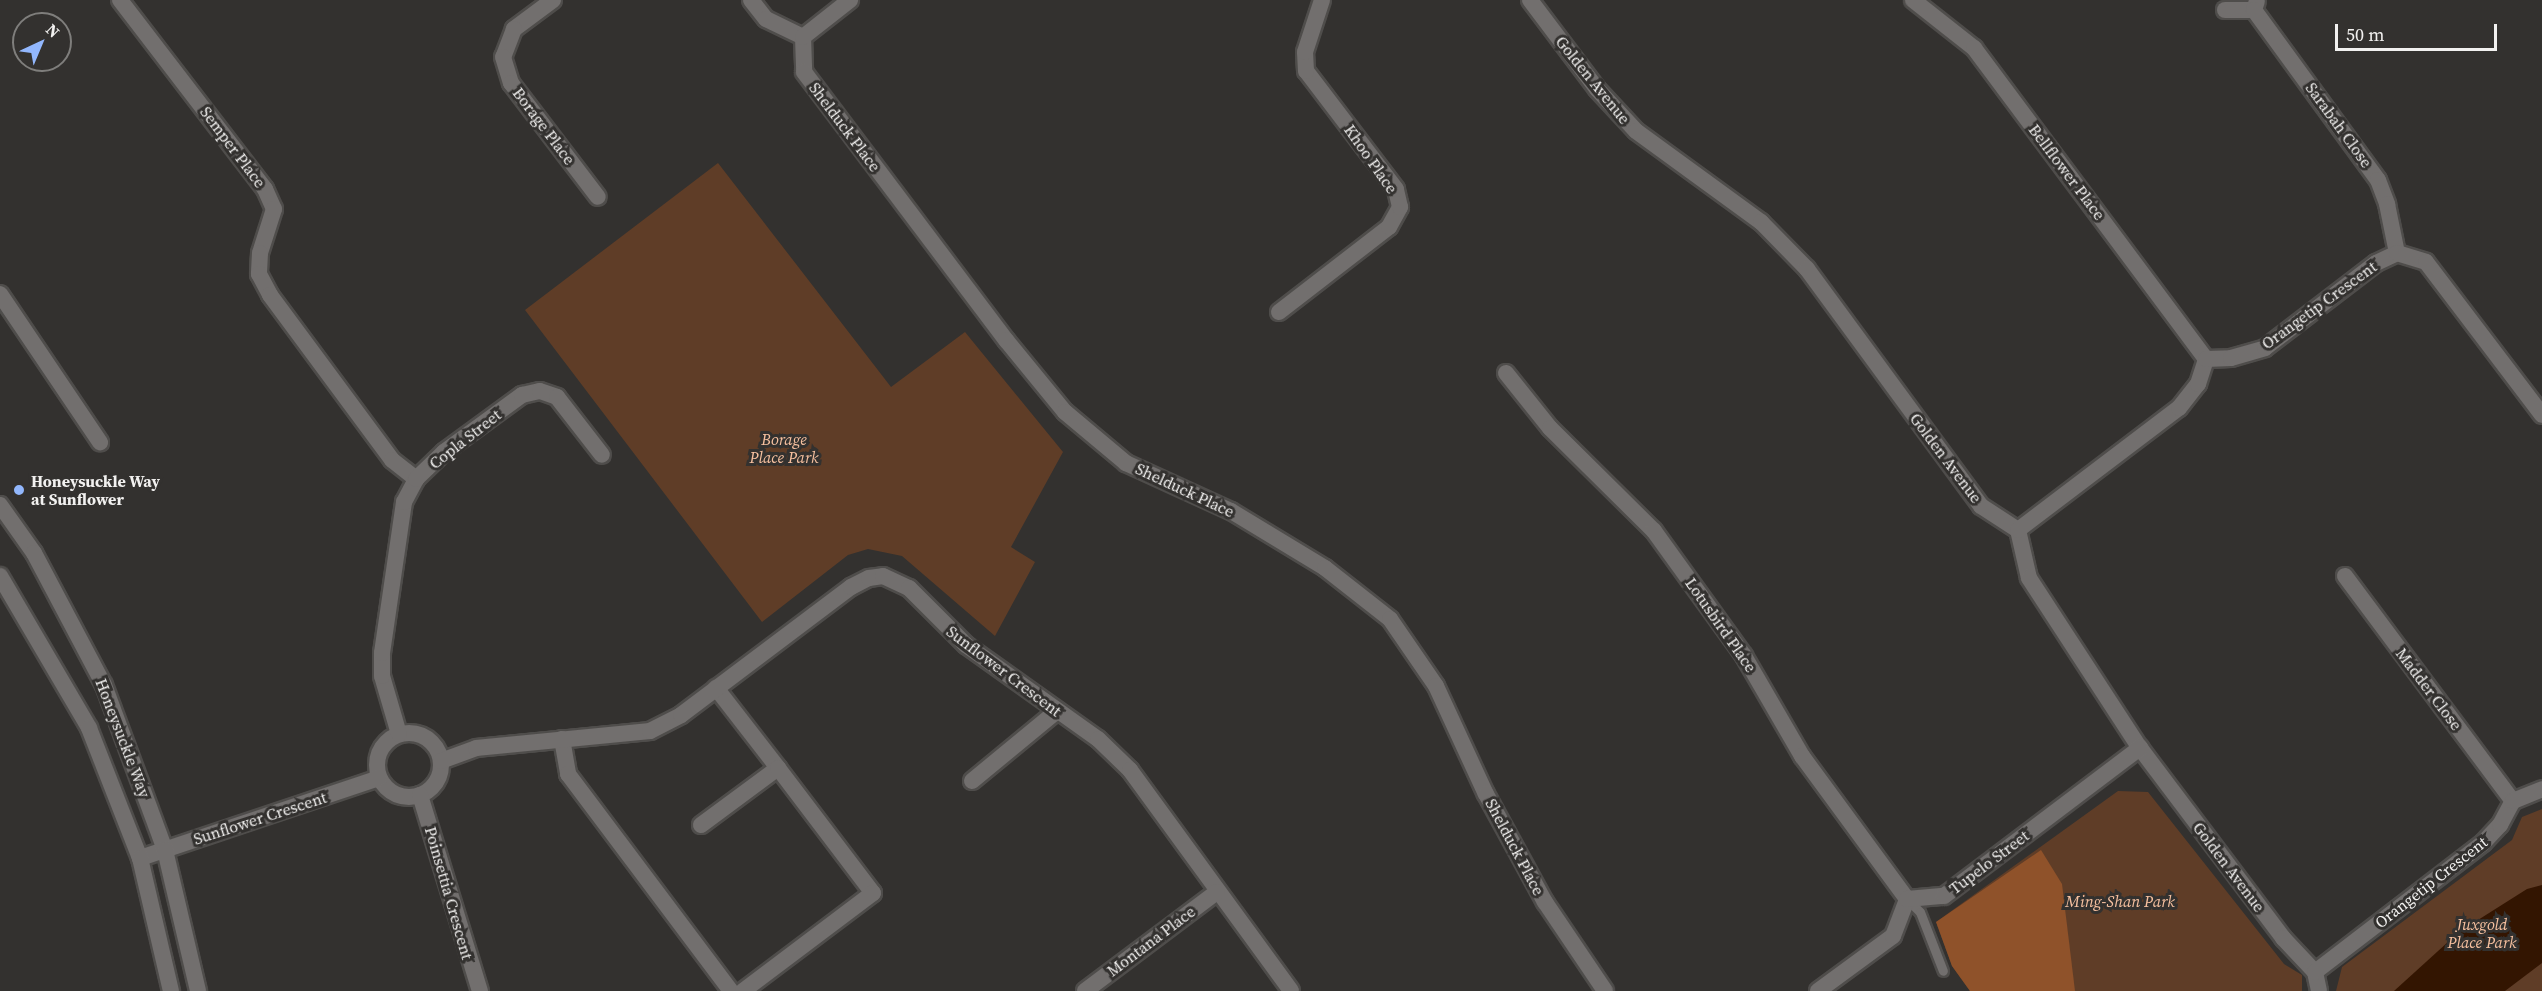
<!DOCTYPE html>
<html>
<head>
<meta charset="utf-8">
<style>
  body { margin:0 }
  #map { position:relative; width:2542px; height:991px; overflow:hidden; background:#33312f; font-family:"Source Serif 4",serif }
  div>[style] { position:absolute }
  .green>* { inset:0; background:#5f3d27 }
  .forest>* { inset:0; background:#8f522a }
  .water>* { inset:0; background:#331501 }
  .roads { filter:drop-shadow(2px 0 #4f4d4b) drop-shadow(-2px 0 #4f4d4b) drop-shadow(0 2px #4f4d4b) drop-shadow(0 -2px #4f4d4b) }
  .service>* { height:9px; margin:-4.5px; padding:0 4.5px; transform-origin:4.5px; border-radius:4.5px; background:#726f6e }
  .minor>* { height:16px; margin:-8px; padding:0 8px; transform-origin:8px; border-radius:8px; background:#726f6e }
  .minor>.ring { margin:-8px; padding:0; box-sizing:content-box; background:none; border:16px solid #726f6e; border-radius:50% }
  .tertiary>* { height:16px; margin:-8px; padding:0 8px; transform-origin:8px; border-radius:8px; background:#726f6e }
  .dots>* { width:16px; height:16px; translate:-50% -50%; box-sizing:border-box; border:3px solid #33312f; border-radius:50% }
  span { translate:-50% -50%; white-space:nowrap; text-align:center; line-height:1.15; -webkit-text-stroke:6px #33312f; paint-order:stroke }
  .street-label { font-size:16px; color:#f2f1f0 }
  .park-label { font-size:16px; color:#f6c09f; font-style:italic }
  .poi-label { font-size:16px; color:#f2f1f0; font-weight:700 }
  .left { translate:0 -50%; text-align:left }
  .north { position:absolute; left:12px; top:12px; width:60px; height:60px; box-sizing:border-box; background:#33312f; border:2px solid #7f7e7c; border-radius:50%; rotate:44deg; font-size:16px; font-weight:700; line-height:24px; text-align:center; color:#f2f1f0 }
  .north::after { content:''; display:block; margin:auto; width:21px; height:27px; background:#92b7fd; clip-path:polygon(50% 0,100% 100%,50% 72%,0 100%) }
  .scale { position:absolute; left:2335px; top:24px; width:162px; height:27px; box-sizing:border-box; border:3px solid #f2f1f0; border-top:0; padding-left:8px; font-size:18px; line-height:21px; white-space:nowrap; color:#f2f1f0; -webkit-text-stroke:4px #33312f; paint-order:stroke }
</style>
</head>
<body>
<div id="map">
  <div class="green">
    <i style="clip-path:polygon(718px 163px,891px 387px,965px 332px,1063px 452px,1011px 547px,1035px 562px,995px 636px,902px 556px,868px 549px,848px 555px,762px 622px,525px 310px)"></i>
    <i style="clip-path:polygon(2118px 791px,2148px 792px,2284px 964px,2302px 975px,2302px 991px,1970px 991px,1952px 966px,1936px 922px)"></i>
    <i style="clip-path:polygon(2542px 809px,2542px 991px,2336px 991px,2342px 967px,2512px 840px,2522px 817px)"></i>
  </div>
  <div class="forest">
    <i style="clip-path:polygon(2041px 850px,2062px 884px,2075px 991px,1970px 991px,1952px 966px,1936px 922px)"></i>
  </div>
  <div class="water">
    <i style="clip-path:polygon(2542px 885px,2542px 963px,2505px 991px,2394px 991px,2459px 932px,2527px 889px)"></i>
  </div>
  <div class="roads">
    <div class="service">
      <i style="left:1907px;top:899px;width:18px;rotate:45deg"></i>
      <i style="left:1920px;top:912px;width:63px;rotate:68.7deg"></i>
    </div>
    <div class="minor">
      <i style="left:120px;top:0;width:238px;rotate:52.5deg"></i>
      <i style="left:265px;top:189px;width:22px;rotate:66deg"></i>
      <i style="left:274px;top:209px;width:46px;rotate:107.7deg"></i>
      <i style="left:260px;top:253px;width:21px;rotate:93deg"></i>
      <i style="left:259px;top:274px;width:24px;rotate:62deg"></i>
      <i style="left:270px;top:295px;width:205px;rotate:53.5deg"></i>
      <i style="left:392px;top:460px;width:31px;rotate:38deg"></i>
      <i style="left:553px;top:0;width:49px;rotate:143.4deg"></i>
      <i style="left:514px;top:29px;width:30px;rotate:111deg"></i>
      <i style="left:503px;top:57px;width:27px;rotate:73deg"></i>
      <i style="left:511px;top:83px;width:143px;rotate:52.7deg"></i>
      <i style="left:751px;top:0;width:24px;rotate:52deg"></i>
      <i style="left:766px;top:19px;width:41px;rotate:25.9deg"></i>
      <i style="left:803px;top:37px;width:35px;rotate:88deg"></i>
      <i style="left:804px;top:72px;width:336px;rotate:53deg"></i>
      <i style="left:1006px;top:340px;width:93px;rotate:50.7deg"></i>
      <i style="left:1065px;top:412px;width:80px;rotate:39.9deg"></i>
      <i style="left:1126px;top:463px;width:115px;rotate:24.6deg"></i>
      <i style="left:1231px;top:511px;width:110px;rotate:31.2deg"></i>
      <i style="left:1325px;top:568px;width:83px;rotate:38.1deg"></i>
      <i style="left:1390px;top:619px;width:81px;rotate:55.5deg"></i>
      <i style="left:1436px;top:686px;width:119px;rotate:65.2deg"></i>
      <i style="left:1486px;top:794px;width:123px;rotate:61.4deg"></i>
      <i style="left:1545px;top:902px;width:107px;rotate:56deg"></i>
      <i style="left:1530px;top:0;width:111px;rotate:53deg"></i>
      <i style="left:1597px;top:89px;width:57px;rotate:47.1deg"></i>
      <i style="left:1636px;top:131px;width:155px;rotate:36.1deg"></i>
      <i style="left:1761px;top:222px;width:66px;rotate:45.6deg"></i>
      <i style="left:1807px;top:269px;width:294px;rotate:53.7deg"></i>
      <i style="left:1981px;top:506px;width:44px;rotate:33deg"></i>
      <i style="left:2018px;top:530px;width:49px;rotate:77.1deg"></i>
      <i style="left:2029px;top:578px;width:203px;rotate:56.9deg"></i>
      <i style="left:2140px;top:748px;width:238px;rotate:53deg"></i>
      <i style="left:2283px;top:938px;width:47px;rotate:46.7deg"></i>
      <i style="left:2315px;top:972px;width:19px;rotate:78deg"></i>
      <i style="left:1913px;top:0;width:78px;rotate:38.2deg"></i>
      <i style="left:1974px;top:48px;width:388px;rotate:53.3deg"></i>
      <i style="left:2225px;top:10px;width:29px"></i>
      <i style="left:2254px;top:10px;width:9px;rotate:-72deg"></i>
      <i style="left:2254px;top:10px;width:210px;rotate:53.9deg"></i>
      <i style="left:2378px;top:180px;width:26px;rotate:69deg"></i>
      <i style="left:2387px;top:204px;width:50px;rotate:78.5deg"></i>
      <i style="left:803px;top:37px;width:60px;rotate:-38.2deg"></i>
      <i style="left:0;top:294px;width:179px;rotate:56deg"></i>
      <i style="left:1279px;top:312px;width:139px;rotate:-37.7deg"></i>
      <i style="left:1389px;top:227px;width:23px;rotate:-61deg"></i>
      <i style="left:1400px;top:207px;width:18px;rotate:-103deg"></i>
      <i style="left:1396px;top:189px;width:148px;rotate:-127.3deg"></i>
      <i style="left:1306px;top:71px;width:19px;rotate:-93deg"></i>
      <i style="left:1305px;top:52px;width:55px;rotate:-71.9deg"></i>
      <i style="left:1506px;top:373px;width:70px;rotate:51.3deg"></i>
      <i style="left:1550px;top:428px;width:146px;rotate:44.7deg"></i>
      <i style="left:1654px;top:531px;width:154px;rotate:54.2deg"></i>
      <i style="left:1744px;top:656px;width:116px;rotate:59.9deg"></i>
      <i style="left:1802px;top:756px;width:177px;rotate:53.7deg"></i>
      <i style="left:2018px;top:530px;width:202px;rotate:-37.2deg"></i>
      <i style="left:2179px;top:408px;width:31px;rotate:-52deg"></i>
      <i style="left:2198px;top:384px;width:26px;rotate:-72deg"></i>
      <i style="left:2206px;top:359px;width:25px;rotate:-2deg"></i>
      <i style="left:2231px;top:358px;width:35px;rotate:-16deg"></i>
      <i style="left:2265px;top:348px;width:140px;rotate:-37.4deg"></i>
      <i style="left:2376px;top:263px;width:23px;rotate:-25deg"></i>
      <i style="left:2397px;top:253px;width:30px;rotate:17deg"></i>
      <i style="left:2426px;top:262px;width:192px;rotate:52.8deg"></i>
      <i style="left:2345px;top:576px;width:281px;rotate:53.3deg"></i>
      <i style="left:716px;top:688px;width:101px;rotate:52.2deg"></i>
      <i class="ring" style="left:377px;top:733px;width:48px;height:48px"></i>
      <i style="left:399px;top:734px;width:60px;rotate:-106.3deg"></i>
      <i style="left:382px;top:676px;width:23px;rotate:-90deg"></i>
      <i style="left:382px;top:653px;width:153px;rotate:-81.7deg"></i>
      <i style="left:404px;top:502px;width:26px;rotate:-62deg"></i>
      <i style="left:416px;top:479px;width:39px;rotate:-44deg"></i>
      <i style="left:444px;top:452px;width:97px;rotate:-36.2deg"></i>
      <i style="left:522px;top:395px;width:18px;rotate:-13deg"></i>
      <i style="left:540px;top:391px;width:18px;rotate:19deg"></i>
      <i style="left:557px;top:397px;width:73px;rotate:52.2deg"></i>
      <i style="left:562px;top:739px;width:36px;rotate:80deg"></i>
      <i style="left:568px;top:774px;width:271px;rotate:53.1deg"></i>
      <i style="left:441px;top:761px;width:37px;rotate:-20deg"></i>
      <i style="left:476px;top:748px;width:175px;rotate:-5.6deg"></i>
      <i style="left:650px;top:731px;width:35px;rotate:-27deg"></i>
      <i style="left:681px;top:715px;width:213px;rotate:-37deg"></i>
      <i style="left:851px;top:587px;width:20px;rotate:-27deg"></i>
      <i style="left:869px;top:578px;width:14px;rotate:-8deg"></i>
      <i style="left:883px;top:576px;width:29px;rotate:25deg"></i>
      <i style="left:909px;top:588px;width:81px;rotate:45deg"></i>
      <i style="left:966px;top:645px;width:162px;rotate:35.5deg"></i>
      <i style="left:1098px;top:739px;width:45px;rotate:44.1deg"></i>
      <i style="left:1130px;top:770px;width:273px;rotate:53.9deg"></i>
      <i style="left:972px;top:781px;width:110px;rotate:-39.5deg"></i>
      <i style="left:420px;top:795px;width:205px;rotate:73deg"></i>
      <i style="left:701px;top:825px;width:96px;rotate:-36.5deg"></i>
      <i style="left:778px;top:768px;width:157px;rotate:52.8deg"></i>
      <i style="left:873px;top:893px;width:163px;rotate:143deg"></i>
      <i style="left:140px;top:858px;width:252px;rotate:-18.5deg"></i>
      <i style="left:2315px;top:972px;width:212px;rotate:-37.5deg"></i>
      <i style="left:2483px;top:843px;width:25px;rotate:-47deg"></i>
      <i style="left:2500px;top:825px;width:27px;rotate:-62deg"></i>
      <i style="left:2513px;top:801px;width:31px;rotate:-22deg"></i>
      <i style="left:1085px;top:991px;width:165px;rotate:-36.9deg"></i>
      <i style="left:1818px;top:991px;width:93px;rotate:-36.3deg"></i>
      <i style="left:1893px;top:936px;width:40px;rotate:-69deg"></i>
      <i style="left:1907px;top:899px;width:37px;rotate:-5deg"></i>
      <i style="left:1944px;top:896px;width:246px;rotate:-37.1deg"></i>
    </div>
    <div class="tertiary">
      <i style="left:0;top:505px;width:59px;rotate:54.7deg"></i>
      <i style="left:34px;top:553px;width:149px;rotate:62.1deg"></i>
      <i style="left:104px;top:685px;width:176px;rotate:69.7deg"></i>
      <i style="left:165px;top:850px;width:145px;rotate:76.8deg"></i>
      <i style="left:0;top:576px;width:176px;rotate:59.6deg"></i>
      <i style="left:89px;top:728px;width:140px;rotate:68.6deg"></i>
      <i style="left:140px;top:858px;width:137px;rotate:76.9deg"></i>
    </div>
  </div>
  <div class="dots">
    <i style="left:19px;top:490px;background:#92b7fd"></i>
  </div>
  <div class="street-label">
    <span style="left:1593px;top:80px;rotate:51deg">Golden Avenue</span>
    <span style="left:2339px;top:125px;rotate:54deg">Sarabah Close</span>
    <span style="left:544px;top:126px;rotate:53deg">Borage Place</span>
    <span style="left:845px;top:127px;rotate:53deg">Shelduck Place</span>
    <span style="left:233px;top:147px;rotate:53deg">Semper Place</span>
    <span style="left:1371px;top:159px;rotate:55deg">Khoo Place</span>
    <span style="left:2067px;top:172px;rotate:53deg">Bellflower Place</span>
    <span style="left:2319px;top:305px;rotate:-36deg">Orangetip Crescent</span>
    <span style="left:465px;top:439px;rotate:-38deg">Copla Street</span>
    <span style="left:1946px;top:458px;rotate:53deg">Golden Avenue</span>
    <span style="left:1185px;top:490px;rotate:25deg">Shelduck Place</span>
    <span style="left:1721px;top:625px;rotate:55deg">Lotusbird Place</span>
    <span style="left:1004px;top:671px;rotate:37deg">Sunflower Crescent</span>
    <span style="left:2429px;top:689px;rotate:53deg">Madder Close</span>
    <span style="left:123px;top:738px;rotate:69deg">Honeysuckle Way</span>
    <span style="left:260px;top:818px;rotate:-18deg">Sunflower Crescent</span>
    <span style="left:1515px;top:847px;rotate:62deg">Shelduck Place</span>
    <span style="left:1989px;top:862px;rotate:-37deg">Tupelo Street</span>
    <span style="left:2229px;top:867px;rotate:53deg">Golden Avenue</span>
    <span style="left:2431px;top:882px;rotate:-38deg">Orangetip Crescent</span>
    <span style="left:449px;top:893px;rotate:74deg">Poinsettia Crescent</span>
    <span style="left:1151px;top:941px;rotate:-37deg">Montana Place</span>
  </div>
  <div class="park-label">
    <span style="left:784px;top:448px">Borage<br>Place Park</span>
    <span style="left:2120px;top:901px">Ming-Shan Park</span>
    <span style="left:2482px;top:933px">Juxgold<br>Place Park</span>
  </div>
  <div class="poi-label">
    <span class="left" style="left:31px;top:490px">Honeysuckle Way<br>at Sunflower</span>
  </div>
  <div class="north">N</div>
  <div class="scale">50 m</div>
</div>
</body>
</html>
